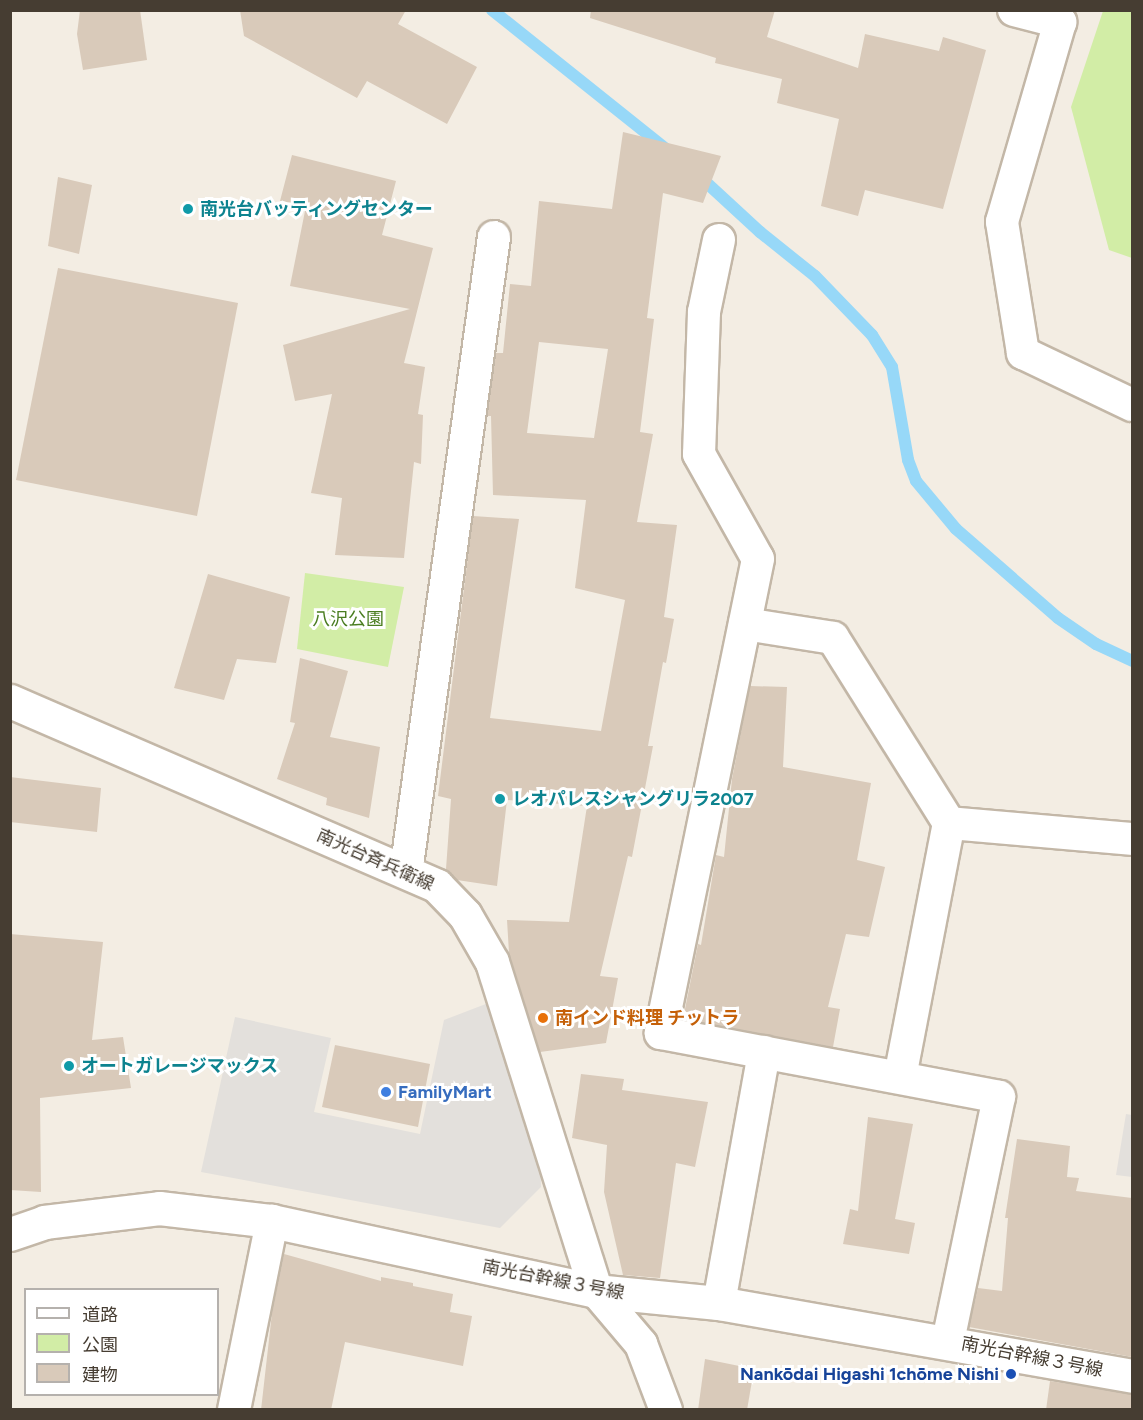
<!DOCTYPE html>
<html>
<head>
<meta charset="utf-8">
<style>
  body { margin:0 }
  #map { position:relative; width:1143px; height:1420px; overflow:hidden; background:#f3ede3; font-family:Figtree,"Noto Sans JP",sans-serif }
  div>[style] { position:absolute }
  .green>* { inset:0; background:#d2eda6 }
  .parking>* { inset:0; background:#e3e0dc }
  .stream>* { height:12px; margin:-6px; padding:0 6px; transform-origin:6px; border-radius:6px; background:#97d8f8 }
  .building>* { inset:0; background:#d9caba }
  .roads { filter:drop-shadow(2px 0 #c3b7a7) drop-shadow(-2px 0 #c3b7a7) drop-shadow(0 2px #c3b7a7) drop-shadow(0 -2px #c3b7a7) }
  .minor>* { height:32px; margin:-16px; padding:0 16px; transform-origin:16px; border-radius:16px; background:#fff }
  .tertiary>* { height:33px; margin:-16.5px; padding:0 16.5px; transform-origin:16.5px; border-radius:16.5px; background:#fff }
  .dots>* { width:16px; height:16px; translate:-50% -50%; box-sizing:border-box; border:3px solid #fff; border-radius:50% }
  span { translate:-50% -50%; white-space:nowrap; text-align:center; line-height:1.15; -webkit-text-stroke:6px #fff; paint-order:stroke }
  .culture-label { font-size:18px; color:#0d838f; font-weight:700 }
  .left { translate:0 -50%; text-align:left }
  .park-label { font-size:18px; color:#4a7d20 }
  .street-label { font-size:18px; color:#463d32 }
  .food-label { font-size:18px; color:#c56008; font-weight:700 }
  .shop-label { font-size:18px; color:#366cbe; font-weight:700 }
  .transit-label { font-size:18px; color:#164399; font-weight:700 }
  .right { translate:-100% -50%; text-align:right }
  .frame { position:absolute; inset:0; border:12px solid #463d32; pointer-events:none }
  .legend { position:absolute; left:24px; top:1288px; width:195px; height:108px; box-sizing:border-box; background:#fff; border:2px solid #b5b1ad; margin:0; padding:8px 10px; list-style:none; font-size:18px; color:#463d32 }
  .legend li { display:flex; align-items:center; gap:12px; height:30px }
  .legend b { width:30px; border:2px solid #b5b1ad }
</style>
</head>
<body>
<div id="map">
  <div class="green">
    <i style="clip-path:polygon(1103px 11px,1132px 11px,1132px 258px,1109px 250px,1071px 107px)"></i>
    <i style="clip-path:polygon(305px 573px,404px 587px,388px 667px,297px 649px)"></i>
  </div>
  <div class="parking">
    <i style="clip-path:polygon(491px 1002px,540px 1154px,541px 1187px,500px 1228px,201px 1172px,235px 1017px,331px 1038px,314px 1112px,420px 1134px,444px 1020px)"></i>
    <i style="clip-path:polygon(1126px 1114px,1132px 1115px,1132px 1177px,1116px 1175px)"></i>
  </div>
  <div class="stream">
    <i style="left:492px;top:10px;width:221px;rotate:38.6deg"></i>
    <i style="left:697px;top:174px;width:86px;rotate:42.6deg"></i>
    <i style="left:760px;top:232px;width:70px;rotate:38.7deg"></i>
    <i style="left:815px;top:276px;width:82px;rotate:46deg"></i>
    <i style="left:872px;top:335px;width:38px;rotate:58deg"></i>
    <i style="left:892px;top:367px;width:94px;rotate:80.2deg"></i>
    <i style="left:908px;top:460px;width:22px;rotate:69deg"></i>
    <i style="left:916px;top:481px;width:62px;rotate:50.2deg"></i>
    <i style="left:956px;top:529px;width:135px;rotate:41.1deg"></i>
    <i style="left:1058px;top:618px;width:46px;rotate:34.4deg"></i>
    <i style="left:1096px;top:644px;width:40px;rotate:25deg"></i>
  </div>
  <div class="building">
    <i style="clip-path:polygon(80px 10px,140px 10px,147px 60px,83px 70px,77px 34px)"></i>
    <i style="clip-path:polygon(240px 10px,406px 10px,398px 24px,477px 67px,447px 124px,367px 81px,357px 98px,244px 36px)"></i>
    <i style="clip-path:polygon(591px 10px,775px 10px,767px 37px,858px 68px,865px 34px,939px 51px,943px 37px,986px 50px,943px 209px,865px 190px,858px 216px,821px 206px,839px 119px,777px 103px,782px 79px,715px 63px,716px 58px,590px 18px)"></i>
    <i style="clip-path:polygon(evenodd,623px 132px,721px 156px,703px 203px,663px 193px,647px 318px,654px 319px,640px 432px,653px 434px,637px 522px,677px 525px,664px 617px,674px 619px,666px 663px,663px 662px,648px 746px,653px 746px,632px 857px,628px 856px,600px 976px,618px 978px,606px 1043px,540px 1052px,509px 953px,507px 920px,569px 922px,587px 806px,507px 800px,497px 886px,457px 880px,446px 869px,451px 799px,438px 796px,473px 516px,519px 519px,490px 718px,601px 731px,625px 600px,575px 588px,586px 500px,493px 495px,491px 416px,487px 416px,496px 353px,503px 353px,510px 284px,531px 286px,539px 201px,612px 209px,623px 132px,539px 342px,608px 349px,594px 438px,527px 433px,539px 342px)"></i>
    <i style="clip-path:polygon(292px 155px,396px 181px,382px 235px,433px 248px,404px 363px,425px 367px,418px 414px,423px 415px,421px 464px,414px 462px,404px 558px,335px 555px,342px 498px,311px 493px,332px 394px,295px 401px,283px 345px,410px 309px,290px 286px,306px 206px,280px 201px)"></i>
    <i style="clip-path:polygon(58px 177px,92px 185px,79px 254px,48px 246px)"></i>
    <i style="clip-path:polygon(58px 268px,238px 303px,197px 516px,16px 480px)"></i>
    <i style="clip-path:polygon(208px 574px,290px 597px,276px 663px,237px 659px,224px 700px,174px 688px)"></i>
    <i style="clip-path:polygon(300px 658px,348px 671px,330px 737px,380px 747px,369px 818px,326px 805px,327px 798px,277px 779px,295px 723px,290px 722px)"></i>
    <i style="clip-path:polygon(750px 686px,787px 687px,783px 767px,871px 783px,857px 860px,885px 867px,869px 937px,846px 934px,828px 1007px,840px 1009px,833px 1047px,683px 1019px,698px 944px,701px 945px,716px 855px,724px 857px,732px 779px)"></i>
    <i style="clip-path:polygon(10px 777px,101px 788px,97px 832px,10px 822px)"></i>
    <i style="clip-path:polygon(10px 934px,103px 942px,92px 1040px,123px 1037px,131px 1088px,40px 1098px,41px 1192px,10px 1190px)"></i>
    <i style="clip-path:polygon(335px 1045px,430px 1064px,418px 1127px,322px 1107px)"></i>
    <i style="clip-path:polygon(581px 1074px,624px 1079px,622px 1090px,708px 1102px,695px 1167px,676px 1163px,660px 1278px,623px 1275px,604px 1192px,607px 1145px,572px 1138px)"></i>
    <i style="clip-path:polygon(868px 1117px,913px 1124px,895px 1219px,915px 1223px,909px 1254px,843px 1244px,850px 1209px,858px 1211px)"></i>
    <i style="clip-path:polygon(1017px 1139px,1070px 1146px,1067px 1177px,1079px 1178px,1076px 1191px,1132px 1198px,1132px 1357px,969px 1327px,978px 1288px,1002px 1291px,1008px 1218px,1005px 1218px)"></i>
    <i style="clip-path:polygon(284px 1254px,381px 1281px,381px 1277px,413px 1283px,413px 1286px,453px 1294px,450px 1312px,472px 1316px,463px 1366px,345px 1342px,331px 1410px,261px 1410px,272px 1313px)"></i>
    <i style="clip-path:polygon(705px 1359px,754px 1369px,747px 1410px,698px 1410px)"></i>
    <i style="clip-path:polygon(1050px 1381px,1132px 1394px,1132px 1410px,1046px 1410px)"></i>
  </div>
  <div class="roads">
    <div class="minor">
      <i style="left:1014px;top:10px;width:48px;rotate:14.6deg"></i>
      <i style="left:1060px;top:22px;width:208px;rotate:106.2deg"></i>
      <i style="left:1002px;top:222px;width:133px;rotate:80.9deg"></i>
      <i style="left:1023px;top:353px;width:121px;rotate:25.5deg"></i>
      <i style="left:719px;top:240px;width:74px;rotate:101.8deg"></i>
      <i style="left:704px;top:312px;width:142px;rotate:92deg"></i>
      <i style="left:699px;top:454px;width:120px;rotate:60.7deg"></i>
      <i style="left:758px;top:559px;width:484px;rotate:101.6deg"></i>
      <i style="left:661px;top:1033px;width:344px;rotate:10.7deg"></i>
      <i style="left:999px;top:1097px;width:249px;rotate:101.8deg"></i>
      <i style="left:745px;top:624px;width:89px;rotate:9deg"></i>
      <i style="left:833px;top:638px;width:218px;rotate:57.9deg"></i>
      <i style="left:949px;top:823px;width:184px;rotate:5deg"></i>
      <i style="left:406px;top:872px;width:641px;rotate:-82.11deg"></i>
      <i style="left:900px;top:1077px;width:259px;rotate:-79.1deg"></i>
      <i style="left:596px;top:1291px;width:70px;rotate:49.7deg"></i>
      <i style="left:641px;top:1344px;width:71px;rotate:69.3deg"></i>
      <i style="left:719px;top:1303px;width:255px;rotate:-79.8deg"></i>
      <i style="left:234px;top:1410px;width:193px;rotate:-78.6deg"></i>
    </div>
    <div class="tertiary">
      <i style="left:10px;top:701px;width:465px;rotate:23.4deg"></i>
      <i style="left:437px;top:886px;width:40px;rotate:46deg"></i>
      <i style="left:465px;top:915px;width:54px;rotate:60.1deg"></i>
      <i style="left:492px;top:962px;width:345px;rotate:72.5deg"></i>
      <i style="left:10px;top:1234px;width:36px;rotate:-19deg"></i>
      <i style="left:44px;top:1222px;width:116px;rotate:-6.9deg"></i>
      <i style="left:159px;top:1208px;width:114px;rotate:6.6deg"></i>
      <i style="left:272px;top:1221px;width:331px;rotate:12.2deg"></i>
      <i style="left:596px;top:1291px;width:124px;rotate:5.6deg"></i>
      <i style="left:719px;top:1303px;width:419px;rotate:10deg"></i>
    </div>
  </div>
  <div class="dots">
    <i style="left:188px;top:209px;background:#0f9aa8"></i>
    <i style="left:500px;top:799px;background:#0f9aa8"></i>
    <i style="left:543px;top:1018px;background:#e8710a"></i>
    <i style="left:69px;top:1066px;background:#0f9aa8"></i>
    <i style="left:386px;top:1092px;background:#3f7fe0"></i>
    <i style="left:1011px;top:1374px;background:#1a4fb4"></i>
  </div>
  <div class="culture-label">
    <span class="left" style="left:200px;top:209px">南光台バッティングセンター</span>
    <span class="left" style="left:512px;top:799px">レオパレスシャングリラ2007</span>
    <span class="left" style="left:81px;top:1066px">オートガレージマックス</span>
  </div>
  <div class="park-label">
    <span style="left:348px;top:619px">八沢公園</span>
  </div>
  <div class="street-label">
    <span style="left:375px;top:860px;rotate:24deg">南光台斉兵衛線</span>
    <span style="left:553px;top:1280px;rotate:11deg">南光台幹線３号線</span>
    <span style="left:1032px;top:1357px;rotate:11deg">南光台幹線３号線</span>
  </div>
  <div class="food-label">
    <span class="left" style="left:555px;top:1018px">南インド料理 チットラ</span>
  </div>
  <div class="shop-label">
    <span class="left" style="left:398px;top:1092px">FamilyMart</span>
  </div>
  <div class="transit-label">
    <span class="right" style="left:999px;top:1374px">Nankōdai Higashi 1chōme Nishi</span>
  </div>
  <div class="frame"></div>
  <ul class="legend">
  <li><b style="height:8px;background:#fff"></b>道路</li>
  <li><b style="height:16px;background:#d2eda6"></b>公園</li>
  <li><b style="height:16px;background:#d9caba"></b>建物</li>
  </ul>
</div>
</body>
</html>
